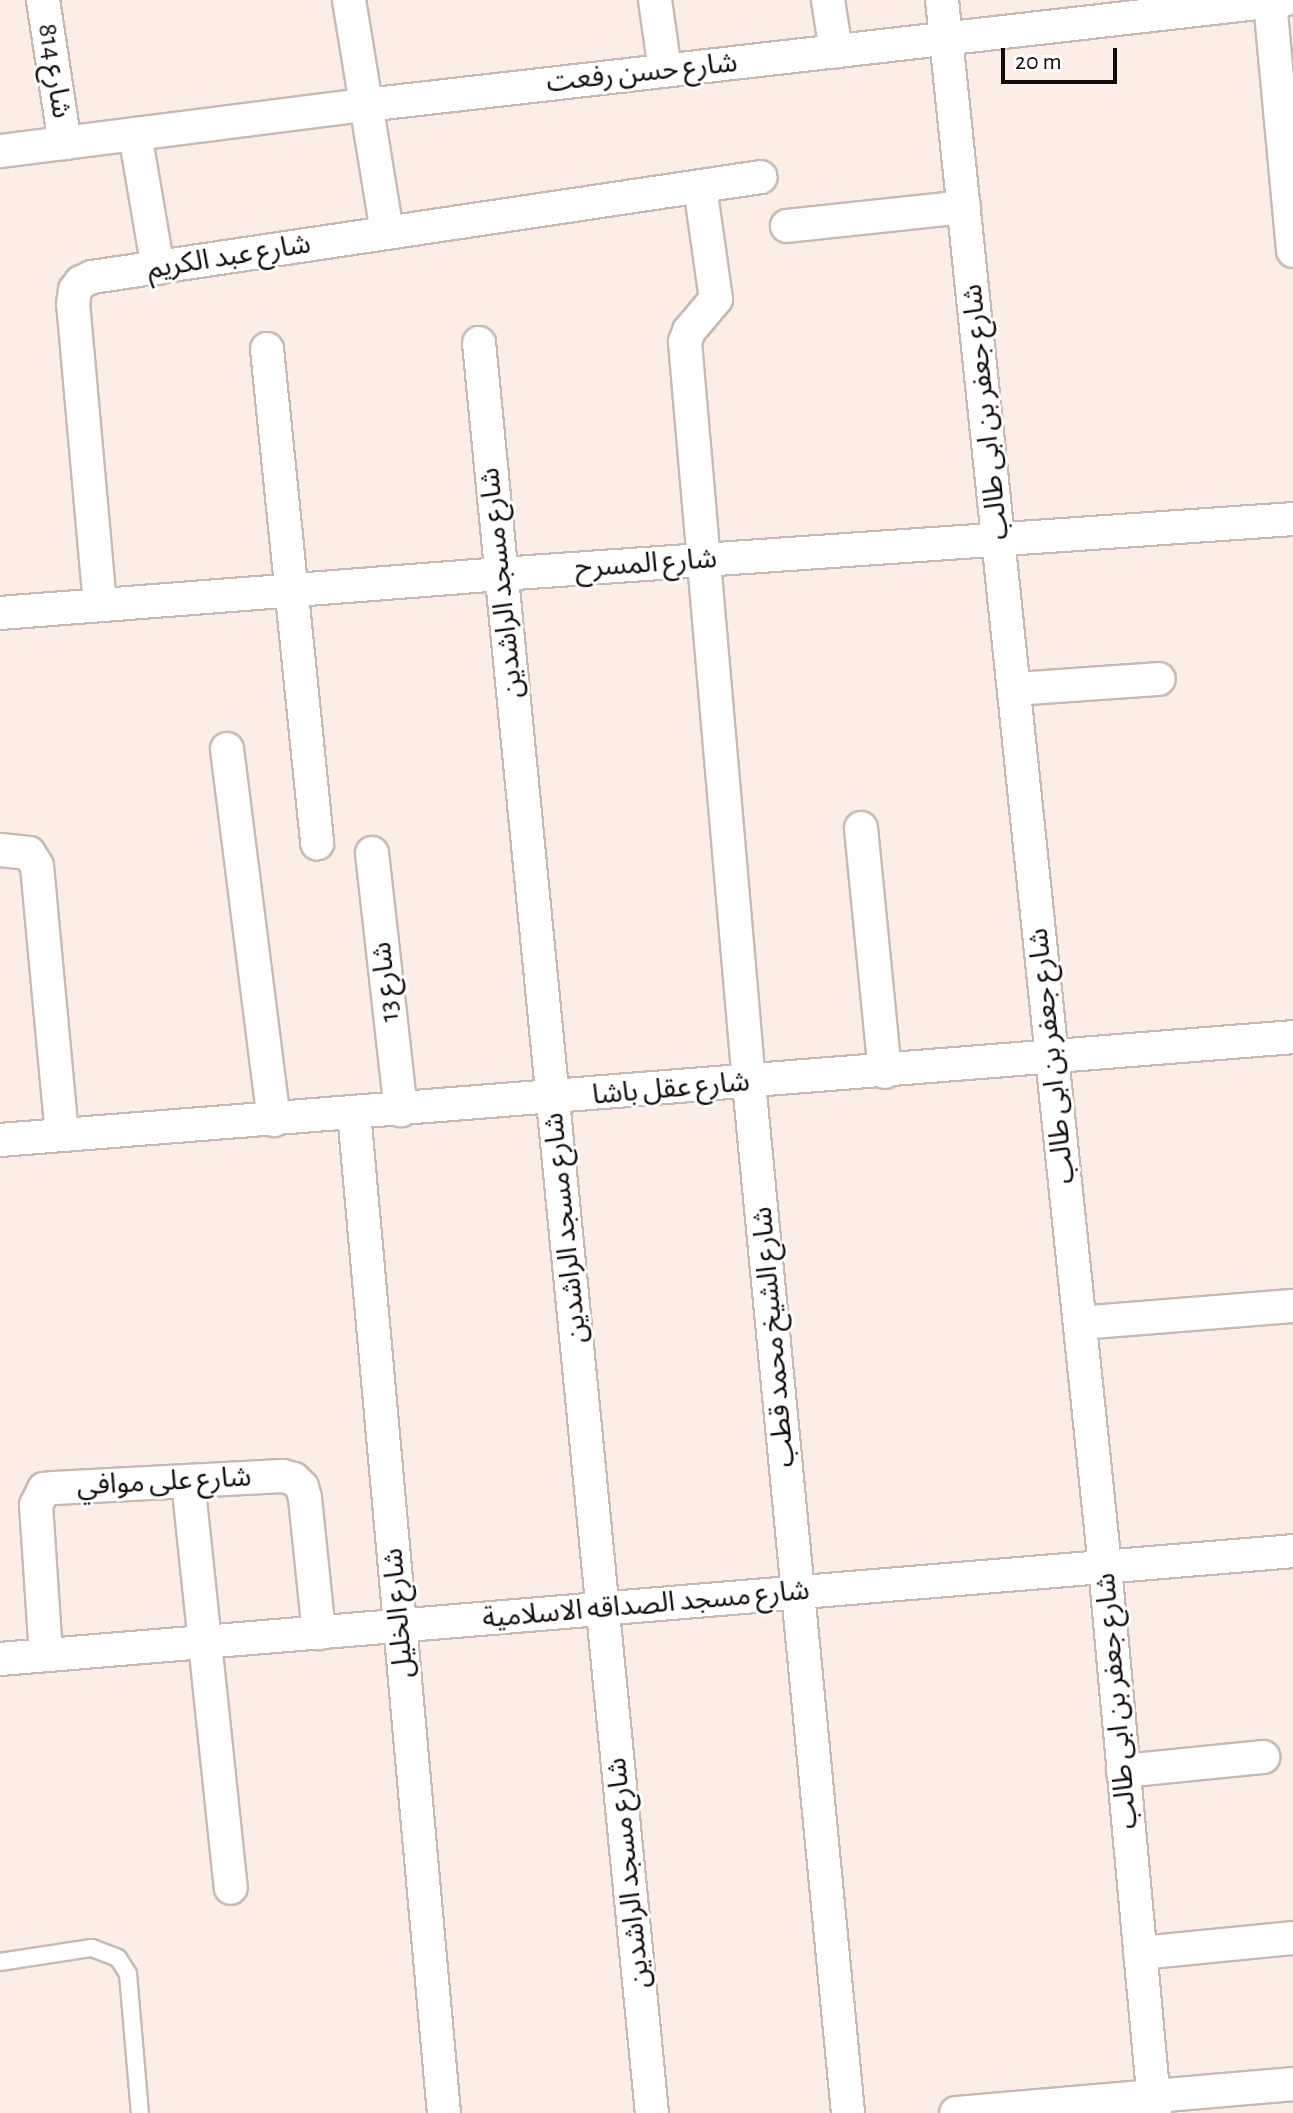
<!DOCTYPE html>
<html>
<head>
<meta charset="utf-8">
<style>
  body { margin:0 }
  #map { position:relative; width:1293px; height:2113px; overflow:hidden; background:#fceee6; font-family:"Alegreya Sans","Noto Sans Arabic",sans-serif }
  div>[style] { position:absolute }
  .roads { filter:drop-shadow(2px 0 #c7bab2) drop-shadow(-2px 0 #c7bab2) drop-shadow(0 2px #c7bab2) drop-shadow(0 -2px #c7bab2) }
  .service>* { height:16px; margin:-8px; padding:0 8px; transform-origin:8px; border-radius:8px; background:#fff }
  .minor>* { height:32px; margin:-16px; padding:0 16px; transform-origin:16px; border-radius:16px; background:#fff }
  span { translate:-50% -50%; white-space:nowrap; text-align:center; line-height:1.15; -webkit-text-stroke:6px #fff; paint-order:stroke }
  .street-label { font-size:28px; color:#100c09 }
  .scale { position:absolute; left:1001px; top:48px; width:116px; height:36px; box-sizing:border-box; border:4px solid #100c09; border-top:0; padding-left:10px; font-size:24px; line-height:28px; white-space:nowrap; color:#100c09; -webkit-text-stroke:6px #fff; paint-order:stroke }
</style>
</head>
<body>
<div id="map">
  <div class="roads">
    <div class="service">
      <i style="left:0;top:1962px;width:93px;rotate:-8.7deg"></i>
      <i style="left:92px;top:1948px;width:28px;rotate:21deg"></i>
      <i style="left:118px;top:1958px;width:19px;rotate:58deg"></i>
      <i style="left:128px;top:1974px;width:140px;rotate:85.1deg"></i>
    </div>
    <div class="minor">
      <i style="left:43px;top:0;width:145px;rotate:81.3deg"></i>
      <i style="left:349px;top:0;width:236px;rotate:80.7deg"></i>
      <i style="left:655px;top:0;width:71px;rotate:81.9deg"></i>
      <i style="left:828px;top:0;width:52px;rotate:81.1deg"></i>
      <i style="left:942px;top:0;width:1575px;rotate:84.06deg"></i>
      <i style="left:1105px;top:1567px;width:548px;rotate:84.77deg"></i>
      <i style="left:1270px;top:2px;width:250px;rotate:84.7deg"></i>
      <i style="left:135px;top:134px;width:136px;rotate:80.3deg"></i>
      <i style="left:0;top:151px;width:369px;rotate:-7.2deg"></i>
      <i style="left:366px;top:105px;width:924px;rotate:-6.53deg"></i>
      <i style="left:700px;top:187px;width:113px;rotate:81.9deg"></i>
      <i style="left:716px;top:299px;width:42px;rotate:130.2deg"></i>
      <i style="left:689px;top:331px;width:12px;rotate:110deg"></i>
      <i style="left:685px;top:342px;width:744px;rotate:85.06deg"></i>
      <i style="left:749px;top:1083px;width:1035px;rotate:84.51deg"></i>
      <i style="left:787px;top:226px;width:178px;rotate:-6.1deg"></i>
      <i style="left:479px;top:343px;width:1778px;rotate:84.42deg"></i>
      <i style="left:267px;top:349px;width:497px;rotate:84.2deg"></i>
      <i style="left:100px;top:605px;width:302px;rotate:-95.1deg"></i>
      <i style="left:73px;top:304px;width:14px;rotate:-82deg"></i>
      <i style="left:75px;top:290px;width:10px;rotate:-53deg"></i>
      <i style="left:81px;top:282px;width:12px;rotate:-24deg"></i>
      <i style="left:92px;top:277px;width:676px;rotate:-8.5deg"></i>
      <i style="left:0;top:613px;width:503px;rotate:-4.45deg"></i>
      <i style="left:501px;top:574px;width:794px;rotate:-3.97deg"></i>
      <i style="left:1015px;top:689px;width:144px;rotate:-4deg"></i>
      <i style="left:227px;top:749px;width:374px;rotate:82.8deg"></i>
      <i style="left:861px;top:828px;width:245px;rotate:84.4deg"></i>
      <i style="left:0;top:850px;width:29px;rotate:6deg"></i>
      <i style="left:29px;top:853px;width:15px;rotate:58deg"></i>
      <i style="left:37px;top:866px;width:270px;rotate:84.7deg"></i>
      <i style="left:372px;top:853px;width:259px;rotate:83.6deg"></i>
      <i style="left:354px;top:1113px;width:1004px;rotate:84.86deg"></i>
      <i style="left:0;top:1140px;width:1297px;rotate:-4.55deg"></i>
      <i style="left:1080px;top:1323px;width:212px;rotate:-4.6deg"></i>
      <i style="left:188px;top:1481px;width:409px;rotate:84deg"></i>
      <i style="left:46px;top:1655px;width:150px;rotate:-93.8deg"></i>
      <i style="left:36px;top:1505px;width:18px;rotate:-63deg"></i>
      <i style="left:44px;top:1489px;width:10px;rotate:-6deg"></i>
      <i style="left:54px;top:1488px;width:229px;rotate:-3deg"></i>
      <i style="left:283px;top:1476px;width:11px;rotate:15deg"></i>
      <i style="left:294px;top:1479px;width:11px;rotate:45deg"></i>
      <i style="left:302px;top:1487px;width:11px;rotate:75deg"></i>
      <i style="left:305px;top:1498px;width:136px;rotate:84.1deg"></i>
      <i style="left:0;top:1659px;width:1298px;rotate:-4.77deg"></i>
      <i style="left:1123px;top:1771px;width:141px;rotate:-5.7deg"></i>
      <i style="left:1140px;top:1953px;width:154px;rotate:-5.6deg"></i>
      <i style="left:956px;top:2113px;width:338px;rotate:-4.9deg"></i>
    </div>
  </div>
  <div class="street-label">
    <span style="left:54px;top:71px;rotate:81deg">شارع 814</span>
    <span style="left:642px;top:73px;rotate:-6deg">شارع حسن رفعت</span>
    <span style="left:229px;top:257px;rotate:-9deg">شارع عبد الكريم</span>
    <span style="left:986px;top:412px;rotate:-96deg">شارع جعفر بن ابى طالب</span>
    <span style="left:646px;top:564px;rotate:-4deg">شارع المسرح</span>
    <span style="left:502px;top:583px;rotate:-96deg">شارع مسجد الراشدين</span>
    <span style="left:386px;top:982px;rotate:-96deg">شارع 13</span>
    <span style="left:1052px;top:1056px;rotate:-96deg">شارع جعفر بن ابى طالب</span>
    <span style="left:671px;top:1089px;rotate:-5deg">شارع عقل باشا</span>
    <span style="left:566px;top:1228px;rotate:-96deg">شارع مسجد الراشدين</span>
    <span style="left:774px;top:1337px;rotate:-95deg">شارع الشيخ محمد قطب</span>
    <span style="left:164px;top:1482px;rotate:-3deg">شارع على موافي</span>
    <span style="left:646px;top:1605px;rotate:-5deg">شارع مسجد الصداقه الاسلامية</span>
    <span style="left:399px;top:1613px;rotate:-95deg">شارع الخليل</span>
    <span style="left:1117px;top:1701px;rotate:-95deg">شارع جعفر بن ابى طالب</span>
    <span style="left:629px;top:1873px;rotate:-96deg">شارع مسجد الراشدين</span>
  </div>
  <div class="scale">20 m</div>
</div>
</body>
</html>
